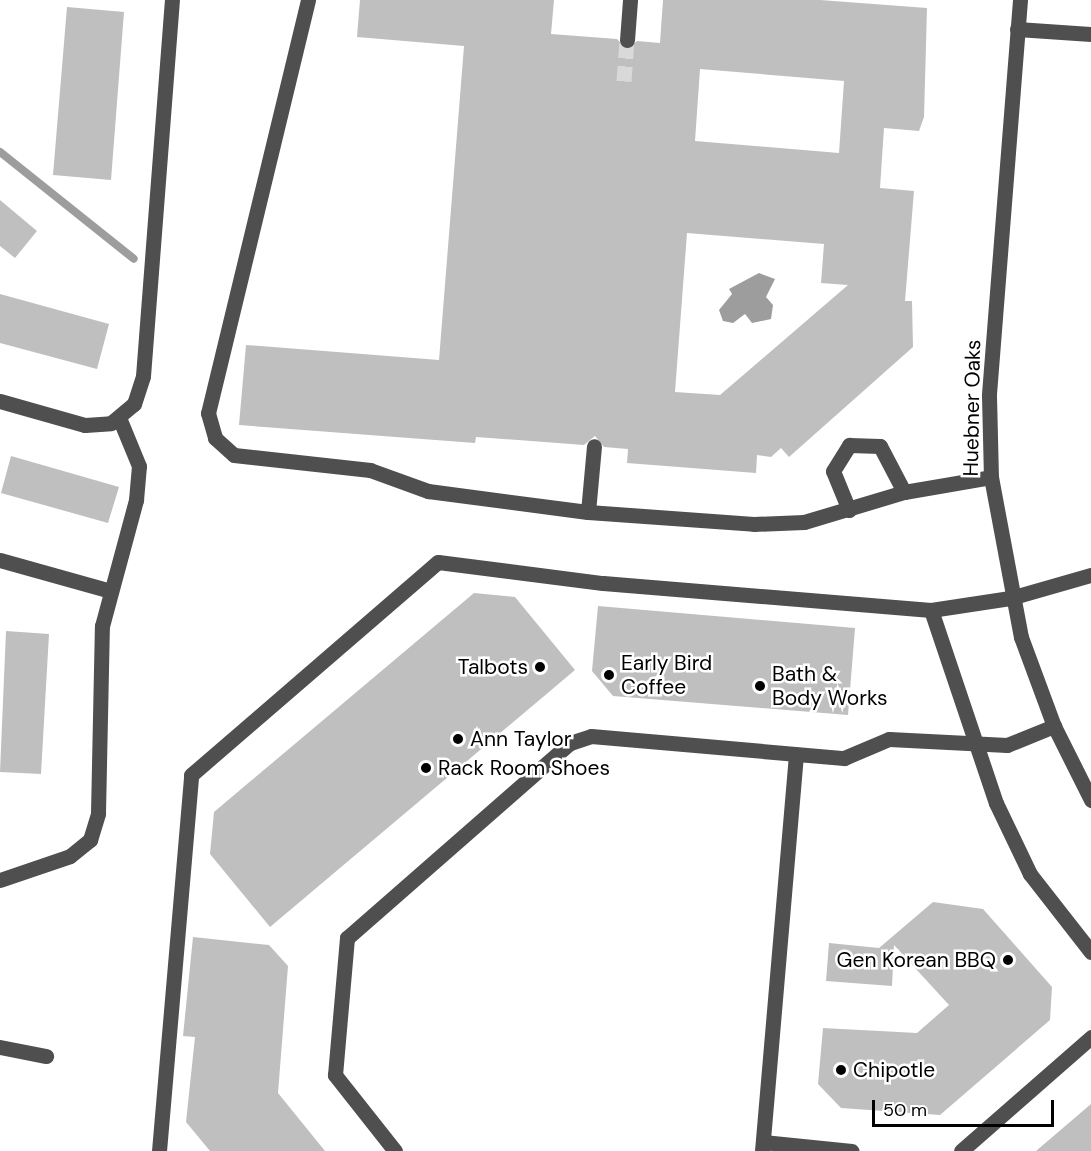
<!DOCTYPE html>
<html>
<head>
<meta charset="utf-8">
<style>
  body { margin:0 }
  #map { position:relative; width:1091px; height:1151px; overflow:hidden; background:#fff; font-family:"DM Sans",sans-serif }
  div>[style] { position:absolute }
  .water>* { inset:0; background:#9d9d9d }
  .stream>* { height:8px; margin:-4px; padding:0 4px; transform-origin:4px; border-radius:4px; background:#9d9d9d }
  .building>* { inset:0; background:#bfbfbf }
  .minor-tunnel>* { height:15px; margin-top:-7.5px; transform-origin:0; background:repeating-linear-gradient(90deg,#d9d9d9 0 15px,transparent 0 23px) }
  .minor>* { height:15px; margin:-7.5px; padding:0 7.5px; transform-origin:7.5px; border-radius:7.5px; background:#4f4f4f }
  .dots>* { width:16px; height:16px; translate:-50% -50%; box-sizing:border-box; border:3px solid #fff; border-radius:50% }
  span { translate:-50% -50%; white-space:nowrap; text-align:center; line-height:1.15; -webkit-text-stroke:5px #fff; paint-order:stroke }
  .street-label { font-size:21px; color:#000 }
  .poi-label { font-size:21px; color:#000 }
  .left { translate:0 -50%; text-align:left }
  .right { translate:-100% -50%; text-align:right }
  .scale { position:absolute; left:872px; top:1100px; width:182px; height:27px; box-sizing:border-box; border:3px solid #000; border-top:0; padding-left:8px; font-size:18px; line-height:21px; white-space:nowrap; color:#000; -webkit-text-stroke:4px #fff; paint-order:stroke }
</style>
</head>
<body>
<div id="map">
  <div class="water">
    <i style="clip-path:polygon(759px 273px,775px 279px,766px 297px,773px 305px,771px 319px,752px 323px,745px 314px,733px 323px,723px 321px,719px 310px,732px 294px,729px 289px)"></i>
  </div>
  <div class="stream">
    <i style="left:0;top:152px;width:171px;rotate:38.6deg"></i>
  </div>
  <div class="building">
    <i style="clip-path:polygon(evenodd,360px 0,554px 0,551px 34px,617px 39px,627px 50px,637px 41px,660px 43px,663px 0,820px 0,927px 8px,924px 117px,919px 131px,884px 128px,880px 188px,914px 191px,905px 301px,912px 301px,913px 347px,789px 457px,781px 448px,771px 457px,757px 455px,756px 473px,627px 463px,628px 449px,604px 447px,595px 436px,584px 445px,476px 437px,475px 443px,239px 425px,246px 345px,439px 360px,464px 46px,357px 37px,360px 0,700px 69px,844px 81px,839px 153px,695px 141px,700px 69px,360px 0,687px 233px,824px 244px,821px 283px,848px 285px,720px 395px,675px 392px,687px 233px)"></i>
    <i style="clip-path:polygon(67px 7px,124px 12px,111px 180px,53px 175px)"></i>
    <i style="clip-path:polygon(0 200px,37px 231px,15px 258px,0 246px)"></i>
    <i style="clip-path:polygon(0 294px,109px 324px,97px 369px,0 343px)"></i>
    <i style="clip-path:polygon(11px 456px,119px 487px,108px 523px,1px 493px)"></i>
    <i style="clip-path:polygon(474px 593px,515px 597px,575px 670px,270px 927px,210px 854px,214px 812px)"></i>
    <i style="clip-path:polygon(598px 606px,855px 628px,848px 715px,613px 696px,592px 671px)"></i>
    <i style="clip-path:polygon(6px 631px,49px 634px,41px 774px,0 772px)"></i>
    <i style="clip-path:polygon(933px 902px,983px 909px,1052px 987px,1050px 1020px,940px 1115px,841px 1108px,818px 1084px,823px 1028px,917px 1033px,949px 1005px,894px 945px,892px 986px,826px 981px,829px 943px,879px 948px)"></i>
    <i style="clip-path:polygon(193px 937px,269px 945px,288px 966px,278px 1093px,325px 1151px,210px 1151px,186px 1122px,195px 1037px,183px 1036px)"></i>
    <i style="clip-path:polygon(1091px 1104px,1091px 1151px,1036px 1151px)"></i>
  </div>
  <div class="minor-tunnel">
    <i style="left:624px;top:81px;width:41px;rotate:-85.8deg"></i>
  </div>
  <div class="minor">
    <i style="left:308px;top:0;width:425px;rotate:103.6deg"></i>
    <i style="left:208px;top:413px;width:26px;rotate:74deg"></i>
    <i style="left:215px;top:438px;width:25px;rotate:42deg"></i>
    <i style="left:234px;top:455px;width:137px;rotate:6.3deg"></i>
    <i style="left:370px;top:470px;width:62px;rotate:19.9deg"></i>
    <i style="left:428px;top:491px;width:161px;rotate:7.5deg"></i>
    <i style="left:588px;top:512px;width:166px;rotate:4.1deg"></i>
    <i style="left:754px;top:524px;width:50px;rotate:-2.3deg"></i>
    <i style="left:804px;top:522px;width:104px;rotate:-16.7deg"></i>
    <i style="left:904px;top:492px;width:88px;rotate:-9.8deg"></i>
    <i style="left:1020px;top:0;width:397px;rotate:94.5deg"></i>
    <i style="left:989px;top:396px;width:81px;rotate:88.6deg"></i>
    <i style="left:991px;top:477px;width:163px;rotate:79.4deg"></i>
    <i style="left:1021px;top:637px;width:95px;rotate:69.7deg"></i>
    <i style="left:1054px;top:726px;width:83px;rotate:63.4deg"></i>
    <i style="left:1017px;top:29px;width:74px;rotate:3.9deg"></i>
    <i style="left:627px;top:40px;width:40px;rotate:-85.7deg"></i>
    <i style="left:0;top:401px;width:88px;rotate:15.8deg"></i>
    <i style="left:85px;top:425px;width:26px;rotate:-4deg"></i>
    <i style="left:111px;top:423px;width:30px;rotate:-40deg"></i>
    <i style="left:134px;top:404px;width:29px;rotate:-72deg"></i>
    <i style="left:143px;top:376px;width:377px;rotate:-85.6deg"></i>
    <i style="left:849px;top:510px;width:42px;rotate:-112.3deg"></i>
    <i style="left:833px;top:471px;width:31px;rotate:-58deg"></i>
    <i style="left:849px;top:445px;width:31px;rotate:2deg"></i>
    <i style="left:880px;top:446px;width:52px;rotate:62.4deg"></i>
    <i style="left:588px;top:512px;width:66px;rotate:-84.8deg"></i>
    <i style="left:0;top:560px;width:115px;rotate:15.6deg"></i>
    <i style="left:931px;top:610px;width:204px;rotate:71.4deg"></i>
    <i style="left:996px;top:803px;width:79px;rotate:64.4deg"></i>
    <i style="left:1030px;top:874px;width:99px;rotate:52deg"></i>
    <i style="left:0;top:880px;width:74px;rotate:-18.9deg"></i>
    <i style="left:70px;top:856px;width:26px;rotate:-39deg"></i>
    <i style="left:90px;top:840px;width:28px;rotate:-73deg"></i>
    <i style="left:98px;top:813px;width:187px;rotate:-88.8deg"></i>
    <i style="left:102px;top:626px;width:131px;rotate:-74.9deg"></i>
    <i style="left:136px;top:500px;width:34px;rotate:-85deg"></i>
    <i style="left:139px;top:466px;width:50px;rotate:-112.4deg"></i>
    <i style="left:0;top:1047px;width:47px;rotate:11.1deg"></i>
    <i style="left:763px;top:1142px;width:89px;rotate:5.8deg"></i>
    <i style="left:159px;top:1151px;width:377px;rotate:-85.1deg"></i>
    <i style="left:191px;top:775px;width:326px;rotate:-40.8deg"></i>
    <i style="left:438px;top:562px;width:166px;rotate:7.3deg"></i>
    <i style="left:603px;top:583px;width:329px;rotate:4.7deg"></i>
    <i style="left:931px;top:610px;width:80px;rotate:-8.6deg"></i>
    <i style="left:1010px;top:598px;width:84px;rotate:-15.9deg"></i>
    <i style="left:395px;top:1151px;width:97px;rotate:-128.3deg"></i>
    <i style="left:335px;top:1075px;width:138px;rotate:-85deg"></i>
    <i style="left:347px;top:938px;width:296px;rotate:-41.2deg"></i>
    <i style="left:570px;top:743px;width:22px;rotate:-18deg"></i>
    <i style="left:591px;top:736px;width:254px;rotate:5deg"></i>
    <i style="left:844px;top:758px;width:49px;rotate:-22.9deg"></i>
    <i style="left:889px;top:739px;width:118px;rotate:2.9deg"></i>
    <i style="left:1007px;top:745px;width:51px;rotate:-22deg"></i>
    <i style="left:762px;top:1151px;width:398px;rotate:-85.1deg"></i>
    <i style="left:961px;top:1151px;width:173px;rotate:-41.2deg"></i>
  </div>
  <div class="dots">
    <i style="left:540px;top:667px;background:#000"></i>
    <i style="left:609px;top:675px;background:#000"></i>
    <i style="left:760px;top:686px;background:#000"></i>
    <i style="left:458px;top:739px;background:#000"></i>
    <i style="left:426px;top:768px;background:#000"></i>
    <i style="left:1008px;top:960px;background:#000"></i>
    <i style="left:841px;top:1070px;background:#000"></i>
  </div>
  <div class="street-label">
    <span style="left:972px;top:408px;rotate:-89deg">Huebner Oaks</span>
  </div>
  <div class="poi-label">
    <span class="left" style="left:621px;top:675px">Early Bird<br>Coffee</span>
    <span class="right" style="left:528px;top:667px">Talbots</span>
    <span class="left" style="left:772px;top:686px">Bath &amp;<br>Body Works</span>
    <span class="left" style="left:470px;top:739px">Ann Taylor</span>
    <span class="left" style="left:438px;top:768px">Rack Room Shoes</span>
    <span class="right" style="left:996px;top:960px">Gen Korean BBQ</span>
    <span class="left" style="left:853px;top:1070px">Chipotle</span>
  </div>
  <div class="scale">50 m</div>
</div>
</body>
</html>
